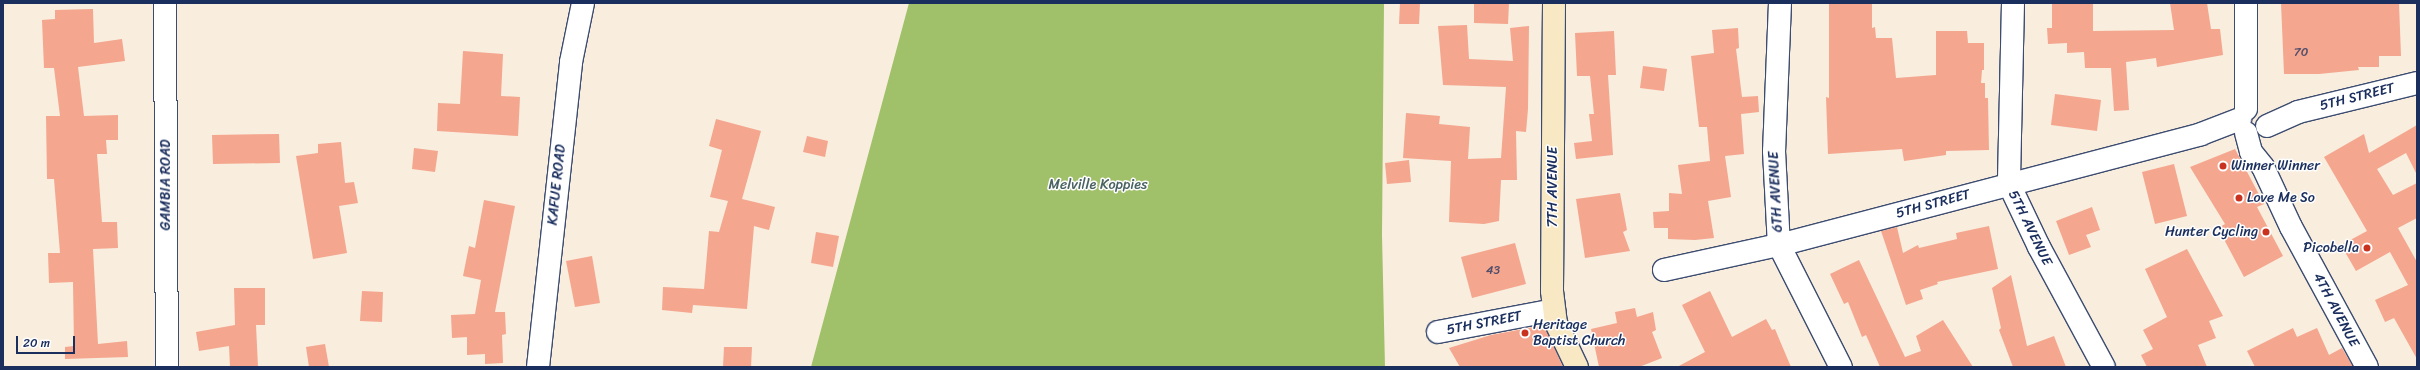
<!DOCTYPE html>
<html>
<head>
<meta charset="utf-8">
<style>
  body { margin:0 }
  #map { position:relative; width:2420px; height:370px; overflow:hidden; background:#f9eddd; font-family:Sriracha,sans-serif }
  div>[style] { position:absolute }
  .green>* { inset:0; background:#a0c069 }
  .building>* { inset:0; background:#f4a68f }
  .roads { filter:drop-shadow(1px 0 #3c4c71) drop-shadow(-1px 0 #3c4c71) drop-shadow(0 1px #3c4c71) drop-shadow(0 -1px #3c4c71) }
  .street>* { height:22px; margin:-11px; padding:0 11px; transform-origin:11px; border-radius:11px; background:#fff }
  .secondary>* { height:22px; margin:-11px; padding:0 11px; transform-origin:11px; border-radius:11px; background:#f8e8c3 }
  .dots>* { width:11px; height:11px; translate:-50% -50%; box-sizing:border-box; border:2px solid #fff; border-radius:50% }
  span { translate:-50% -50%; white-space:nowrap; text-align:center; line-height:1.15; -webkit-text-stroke:3px #fff; paint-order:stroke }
  .number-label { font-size:12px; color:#514d6a }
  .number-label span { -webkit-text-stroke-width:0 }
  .street-label { font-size:14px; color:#1b2f5e }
  .poi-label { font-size:14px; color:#1b2f5e }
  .left { translate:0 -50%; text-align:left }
  .right { translate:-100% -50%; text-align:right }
  .park-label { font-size:14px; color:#4a6262 }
  .frame { position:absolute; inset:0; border:4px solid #1b2f5e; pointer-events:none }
  .scale { position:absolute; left:16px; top:336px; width:59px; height:18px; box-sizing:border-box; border:2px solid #1b2f5e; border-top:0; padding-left:5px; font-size:12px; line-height:14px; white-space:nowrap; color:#1b2f5e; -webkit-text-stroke:3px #fff; paint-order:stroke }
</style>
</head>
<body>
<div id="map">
  <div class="green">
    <i style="clip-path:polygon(909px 3px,1384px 3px,1382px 235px,1385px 367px,811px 367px)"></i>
  </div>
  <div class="building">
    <i style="clip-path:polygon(1400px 3px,1420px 3px,1419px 24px,1399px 24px)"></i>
    <i style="clip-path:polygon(1474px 3px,1509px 3px,1508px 24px,1474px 23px)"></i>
    <i style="clip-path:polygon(1829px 3px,1872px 3px,1872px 28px,1875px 27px,1876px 38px,1892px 38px,1896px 78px,1936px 75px,1936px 31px,1967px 31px,1968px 43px,1984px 43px,1984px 70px,1982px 70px,1981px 83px,1985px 83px,1985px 98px,1988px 98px,1989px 150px,1946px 151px,1946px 155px,1904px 161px,1902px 149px,1828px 154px,1826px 97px,1829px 98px)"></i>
    <i style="clip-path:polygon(2052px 3px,2093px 3px,2093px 31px,2174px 30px,2170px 3px,2207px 3px,2211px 29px,2220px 29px,2223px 55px,2157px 67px,2156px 58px,2126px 62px,2129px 110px,2114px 111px,2111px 68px,2085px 68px,2084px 52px,2067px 53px,2067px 43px,2048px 44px,2047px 28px,2052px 28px)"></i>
    <i style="clip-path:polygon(2281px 3px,2399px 3px,2401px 56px,2379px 56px,2379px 67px,2358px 67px,2359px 70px,2319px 74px,2284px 74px)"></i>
    <i style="clip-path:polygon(93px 9px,94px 43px,122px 39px,125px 61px,78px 67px,84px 116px,118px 115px,118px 140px,106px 140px,107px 154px,97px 154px,102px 222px,117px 222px,118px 248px,93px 249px,98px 344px,127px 341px,128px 357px,65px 359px,65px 347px,74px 346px,73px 282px,49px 283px,48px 253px,60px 253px,54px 179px,47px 179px,46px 116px,60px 116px,54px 68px,44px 68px,42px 20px,55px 19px,55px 10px)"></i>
    <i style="clip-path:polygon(1467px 25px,1469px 59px,1513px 61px,1510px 28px,1529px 26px,1528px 109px,1526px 132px,1516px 131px,1517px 180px,1501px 180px,1499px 221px,1484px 224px,1449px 222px,1451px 161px,1403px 158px,1406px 113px,1440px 116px,1439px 124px,1470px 127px,1468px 159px,1501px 158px,1506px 87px,1443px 85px,1438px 26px)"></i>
    <i style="clip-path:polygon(1738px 28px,1739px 48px,1736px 49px,1742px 97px,1758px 96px,1759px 112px,1741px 114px,1744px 154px,1725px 156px,1731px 197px,1708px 201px,1714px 238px,1695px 240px,1668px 239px,1668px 228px,1654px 228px,1653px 212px,1669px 211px,1669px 193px,1682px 194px,1678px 165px,1710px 161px,1707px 127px,1699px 127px,1691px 56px,1714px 53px,1712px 30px)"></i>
    <i style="clip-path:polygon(1614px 31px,1616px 75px,1608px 75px,1613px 155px,1576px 159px,1574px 143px,1592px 141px,1589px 114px,1594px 114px,1590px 76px,1577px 76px,1575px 33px)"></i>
    <i style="clip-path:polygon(463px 51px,503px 54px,501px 96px,520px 97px,518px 136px,437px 131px,438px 103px,460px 104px)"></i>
    <i style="clip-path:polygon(1643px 66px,1667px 69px,1664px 91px,1640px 88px)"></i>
    <i style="clip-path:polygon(2055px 94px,2101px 100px,2097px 131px,2051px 125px)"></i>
    <i style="clip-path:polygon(716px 119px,761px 131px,742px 199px,775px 207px,769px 230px,754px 226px,747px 309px,693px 305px,692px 313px,662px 310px,663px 287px,704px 289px,709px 231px,719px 232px,728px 201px,710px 197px,722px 150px,709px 146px)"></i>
    <i style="clip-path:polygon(2417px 125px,2417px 175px,2406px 153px,2377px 169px,2393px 195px,2417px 183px,2417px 218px,2398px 228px,2417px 262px,2417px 359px,2394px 318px,2385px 322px,2375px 300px,2408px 285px,2390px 252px,2356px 271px,2341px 245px,2367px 231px,2324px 157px,2364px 134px,2369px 153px)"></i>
    <i style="clip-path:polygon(279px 134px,280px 163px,213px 164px,212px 135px)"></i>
    <i style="clip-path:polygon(807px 136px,828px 141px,825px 157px,803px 152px)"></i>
    <i style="clip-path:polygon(341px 142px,345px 183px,354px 182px,358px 203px,339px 206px,347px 253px,313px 259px,296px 156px,318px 153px,318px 144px)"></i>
    <i style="clip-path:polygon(414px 148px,438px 151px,435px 172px,412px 169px)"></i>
    <i style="clip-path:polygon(2235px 149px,2264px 204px,2257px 207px,2283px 256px,2244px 277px,2218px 228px,2225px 224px,2190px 167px)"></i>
    <i style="clip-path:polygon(1409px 160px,1411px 182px,1387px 184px,1385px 163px)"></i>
    <i style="clip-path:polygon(2174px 164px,2187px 216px,2155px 224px,2142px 172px)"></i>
    <i style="clip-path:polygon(1620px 193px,1627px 230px,1623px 232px,1630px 251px,1585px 258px,1576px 199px)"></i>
    <i style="clip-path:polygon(484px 200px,515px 206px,495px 312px,505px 312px,506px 334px,502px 335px,503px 363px,485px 364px,485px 354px,467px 355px,467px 337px,452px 338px,451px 315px,475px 314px,481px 280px,463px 276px,469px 246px,475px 248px)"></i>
    <i style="clip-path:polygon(2092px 207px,2100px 230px,2086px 235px,2091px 247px,2069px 255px,2056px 221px)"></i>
    <i style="clip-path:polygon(1989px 226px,1998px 269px,1937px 282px,1938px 284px,1920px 290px,1923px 299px,1906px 305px,1881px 231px,1897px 227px,1903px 253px,1918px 245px,1919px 248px,1957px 239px,1956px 233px)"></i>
    <i style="clip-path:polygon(816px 232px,839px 236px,833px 267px,811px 263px)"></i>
    <i style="clip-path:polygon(1515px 243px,1526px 284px,1472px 298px,1461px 257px)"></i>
    <i style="clip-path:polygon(2187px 249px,2223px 316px,2209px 321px,2216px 338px,2198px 345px,2207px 367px,2147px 367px,2141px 355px,2153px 349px,2143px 330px,2167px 317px,2145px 269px)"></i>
    <i style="clip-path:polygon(592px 256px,600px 303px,575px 307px,566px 261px)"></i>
    <i style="clip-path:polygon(1859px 260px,1905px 357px,1921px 351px,1916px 336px,1943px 320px,1973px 367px,1880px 367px,1866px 335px,1862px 337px,1848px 302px,1844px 304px,1830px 274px)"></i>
    <i style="clip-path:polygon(2011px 275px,2027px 346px,2054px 336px,2066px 367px,2013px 367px,1999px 330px,2001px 328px,1992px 288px)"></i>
    <i style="clip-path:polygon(234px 288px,265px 288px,265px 325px,256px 325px,258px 367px,230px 367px,229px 346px,199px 351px,196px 332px,235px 325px)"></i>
    <i style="clip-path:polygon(362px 291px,383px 292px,382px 322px,360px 321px)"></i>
    <i style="clip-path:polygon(1710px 291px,1732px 337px,1766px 319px,1772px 330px,1775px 329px,1791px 367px,1677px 367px,1705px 352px,1682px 305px)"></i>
    <i style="clip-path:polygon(1635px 308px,1637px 317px,1653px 312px,1656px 330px,1652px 332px,1662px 358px,1639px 367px,1599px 367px,1591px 329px,1617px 323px,1615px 312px)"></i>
    <i style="clip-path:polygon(1544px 325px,1563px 367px,1460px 367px,1449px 348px,1491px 335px)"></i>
    <i style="clip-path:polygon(2293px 328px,2297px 337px,2317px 328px,2329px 355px,2342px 348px,2353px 367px,2255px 367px,2247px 351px)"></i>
    <i style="clip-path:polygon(325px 344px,329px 367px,309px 367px,306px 347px)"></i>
    <i style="clip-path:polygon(724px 347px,752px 347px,751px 367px,723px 367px)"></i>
  </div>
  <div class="roads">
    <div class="street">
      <i style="left:165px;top:3px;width:364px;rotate:89.7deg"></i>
      <i style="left:1780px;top:3px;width:148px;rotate:92.3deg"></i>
      <i style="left:1774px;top:151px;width:94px;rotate:87deg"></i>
      <i style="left:1779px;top:245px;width:137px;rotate:63.1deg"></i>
      <i style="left:2013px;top:3px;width:181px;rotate:91.3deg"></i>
      <i style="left:2009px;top:184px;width:70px;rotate:64.5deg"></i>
      <i style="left:2039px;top:247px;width:136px;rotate:61.6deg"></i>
      <i style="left:2246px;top:3px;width:106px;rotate:90deg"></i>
      <i style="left:2267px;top:126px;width:34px;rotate:-24deg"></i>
      <i style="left:2298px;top:112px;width:122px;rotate:-13.7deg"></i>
      <i style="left:2246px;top:133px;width:20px;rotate:75deg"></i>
      <i style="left:2251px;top:152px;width:19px;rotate:51deg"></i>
      <i style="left:2263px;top:167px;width:66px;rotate:65deg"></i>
      <i style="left:2291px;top:227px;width:159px;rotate:61.5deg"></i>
      <i style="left:1664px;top:270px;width:118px;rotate:-12.3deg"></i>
      <i style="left:1779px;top:245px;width:436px;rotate:-14.7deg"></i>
      <i style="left:2201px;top:134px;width:42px;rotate:-21deg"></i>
      <i style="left:1438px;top:332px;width:118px;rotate:-10.7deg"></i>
      <i style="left:538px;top:367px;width:307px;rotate:-83.8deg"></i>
      <i style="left:571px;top:62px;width:60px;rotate:-78.5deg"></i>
    </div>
    <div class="secondary">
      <i style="left:1554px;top:3px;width:288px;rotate:90.4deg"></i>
      <i style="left:1552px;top:291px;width:32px;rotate:83deg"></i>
      <i style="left:1556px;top:323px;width:49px;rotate:64.5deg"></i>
    </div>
  </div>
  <div class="dots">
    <i style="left:2223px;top:166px;background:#c8321e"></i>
    <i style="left:2239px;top:198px;background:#c8321e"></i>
    <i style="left:2266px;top:232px;background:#c8321e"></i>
    <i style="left:2367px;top:248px;background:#c8321e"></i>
    <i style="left:1525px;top:333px;background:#c8321e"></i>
  </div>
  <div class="number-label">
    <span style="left:2301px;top:53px">70</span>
    <span style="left:1493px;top:271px">43</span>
  </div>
  <div class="street-label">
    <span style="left:2357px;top:97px;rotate:-14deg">5TH STREET</span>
    <span style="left:166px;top:185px;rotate:-90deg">GAMBIA ROAD</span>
    <span style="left:557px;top:185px;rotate:-84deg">KAFUE ROAD</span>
    <span style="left:1553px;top:187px;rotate:-90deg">7TH AVENUE</span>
    <span style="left:1776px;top:192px;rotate:-93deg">6TH AVENUE</span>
    <span style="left:1933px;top:204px;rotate:-15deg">5TH STREET</span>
    <span style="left:2030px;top:228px;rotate:64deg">5TH AVENUE</span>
    <span style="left:2336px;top:310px;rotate:62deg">4TH AVENUE</span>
    <span style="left:1484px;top:323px;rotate:-11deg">5TH STREET</span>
  </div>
  <div class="poi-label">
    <span class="left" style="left:2231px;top:166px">Winner Winner</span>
    <span class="left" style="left:2247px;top:198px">Love Me So</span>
    <span class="right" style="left:2258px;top:232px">Hunter Cycling</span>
    <span class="right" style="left:2359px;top:248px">Picobella</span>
    <span class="left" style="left:1533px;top:333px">Heritage<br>Baptist Church</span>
  </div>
  <div class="park-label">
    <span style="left:1098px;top:185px">Melville Koppies</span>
  </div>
  <div class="frame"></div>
  <div class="scale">20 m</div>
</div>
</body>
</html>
